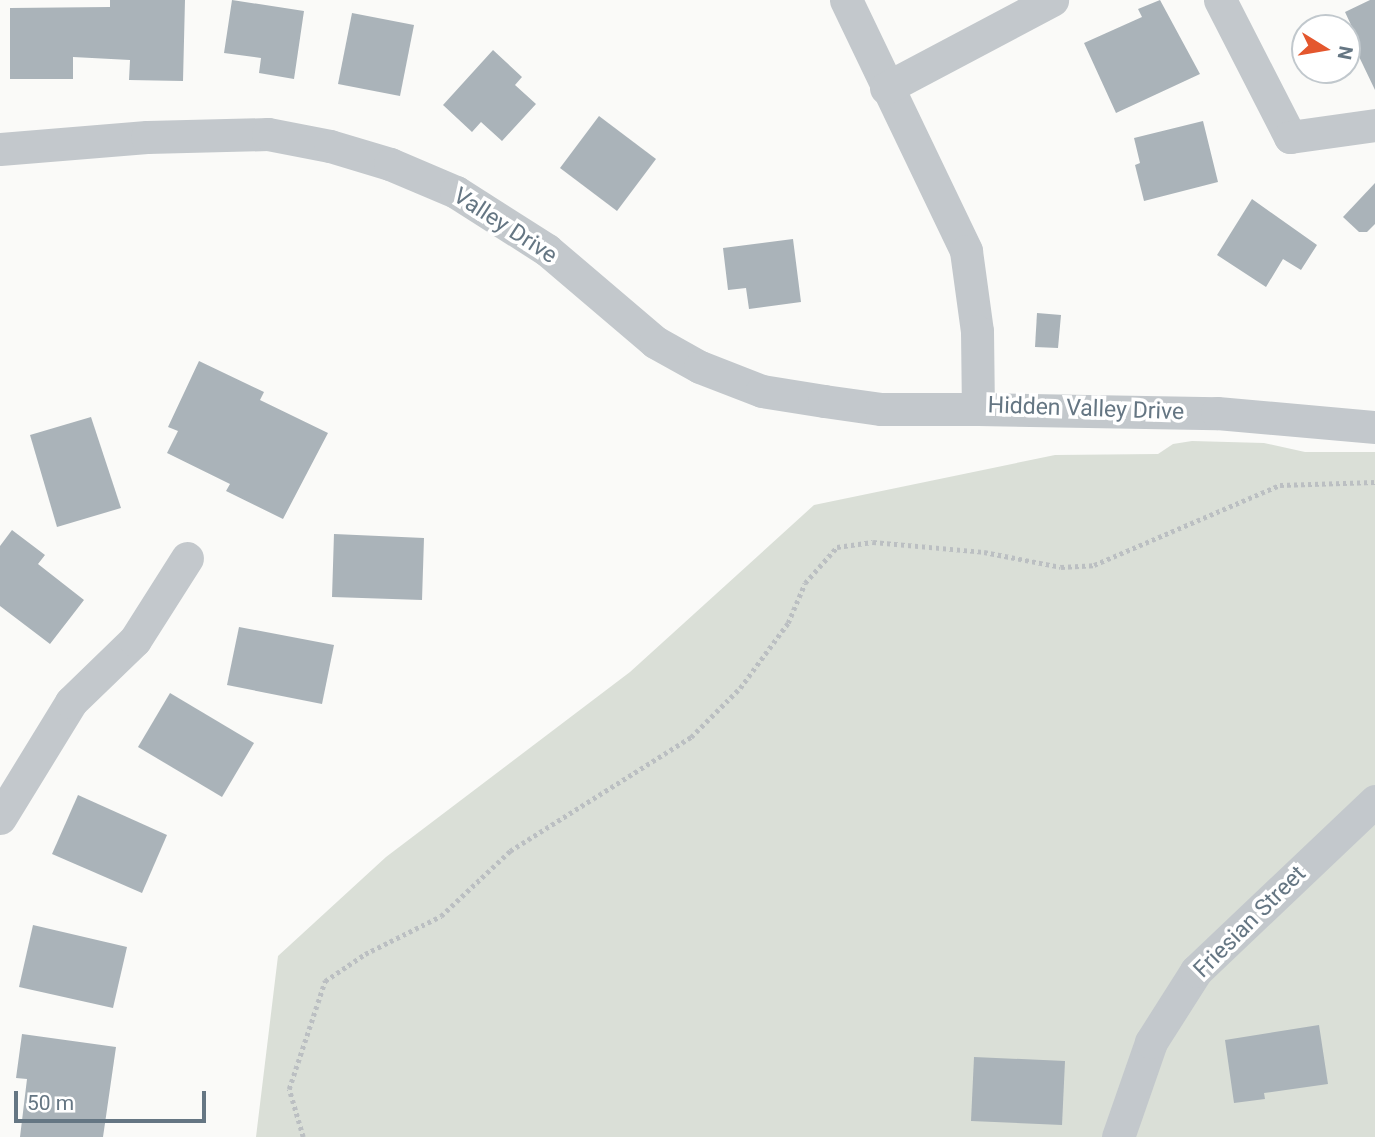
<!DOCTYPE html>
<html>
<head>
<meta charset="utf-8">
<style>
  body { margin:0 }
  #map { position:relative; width:1375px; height:1137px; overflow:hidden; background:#fafaf8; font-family:Roboto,sans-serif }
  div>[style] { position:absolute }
  .green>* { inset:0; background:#dadfd7 }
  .building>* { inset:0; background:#aab3b9 }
  .path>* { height:4.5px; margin-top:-2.25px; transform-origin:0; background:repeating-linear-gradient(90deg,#bbbfc2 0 3.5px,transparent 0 7px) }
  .minor>* { height:33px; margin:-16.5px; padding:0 16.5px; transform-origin:16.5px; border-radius:16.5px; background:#c3c8cc }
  span { translate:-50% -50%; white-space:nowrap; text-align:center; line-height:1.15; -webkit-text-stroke:7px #fff; paint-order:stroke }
  .street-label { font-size:23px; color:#657683 }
  .north { position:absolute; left:1291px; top:14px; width:70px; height:70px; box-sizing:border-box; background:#fff; border:2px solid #c1c8cd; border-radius:50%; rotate:101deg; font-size:19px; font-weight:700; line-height:28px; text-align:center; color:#657683 }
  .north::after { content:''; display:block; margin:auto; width:24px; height:32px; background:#e4572e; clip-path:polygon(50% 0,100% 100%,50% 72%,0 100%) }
  .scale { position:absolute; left:14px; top:1091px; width:192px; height:32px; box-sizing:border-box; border:4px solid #657683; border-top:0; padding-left:9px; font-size:21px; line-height:24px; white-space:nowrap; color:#657683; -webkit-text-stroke:5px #fff; paint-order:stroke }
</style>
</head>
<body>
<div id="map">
  <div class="green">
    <i style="clip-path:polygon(1192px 441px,1264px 443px,1305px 452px,1375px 452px,1375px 1137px,256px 1137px,278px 956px,386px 857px,630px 672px,814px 505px,1055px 455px,1158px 454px,1173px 444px)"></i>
  </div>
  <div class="building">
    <i style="clip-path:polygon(110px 0,185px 0,183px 81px,129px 80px,130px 60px,73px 57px,73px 79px,10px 79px,10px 8px,110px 7px)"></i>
    <i style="clip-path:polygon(232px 0,304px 11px,294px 79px,259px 73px,261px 58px,224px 53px)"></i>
    <i style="clip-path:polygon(1160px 0,1200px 74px,1116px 113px,1084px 43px,1142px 17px,1138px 9px)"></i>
    <i style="clip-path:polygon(1370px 0,1375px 0,1375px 90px,1352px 42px,1358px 40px,1345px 12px)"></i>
    <i style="clip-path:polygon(352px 13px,414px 25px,400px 96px,338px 84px)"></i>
    <i style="clip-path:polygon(493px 50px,522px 77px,515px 85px,536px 104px,502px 141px,481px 122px,472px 132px,443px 105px)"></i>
    <i style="clip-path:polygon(599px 116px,656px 159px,617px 211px,560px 168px)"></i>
    <i style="clip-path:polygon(1203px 121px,1218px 182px,1144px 201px,1135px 165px,1140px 163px,1134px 138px)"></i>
    <i style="clip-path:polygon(1375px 183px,1375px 224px,1367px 232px,1359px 232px,1343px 217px)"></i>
    <i style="clip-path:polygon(1252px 199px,1317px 245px,1301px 270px,1283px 259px,1266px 287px,1217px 255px)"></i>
    <i style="clip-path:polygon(793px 239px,801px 302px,749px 309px,746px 288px,728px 290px,723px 248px)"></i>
    <i style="clip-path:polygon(1037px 313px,1061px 315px,1058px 348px,1035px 347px)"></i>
    <i style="clip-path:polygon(199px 361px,264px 392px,260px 400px,328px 433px,283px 519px,226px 491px,230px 484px,167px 453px,178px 431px,168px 427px)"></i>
    <i style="clip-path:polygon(91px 417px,121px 508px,57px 527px,30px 435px)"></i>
    <i style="clip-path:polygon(12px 530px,45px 555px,38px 564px,84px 600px,50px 644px,0 606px,0 546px)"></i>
    <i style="clip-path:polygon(334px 534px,424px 538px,422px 600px,332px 597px)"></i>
    <i style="clip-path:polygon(239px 627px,334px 645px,322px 704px,227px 685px)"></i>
    <i style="clip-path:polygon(170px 693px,254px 743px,222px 797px,138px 747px)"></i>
    <i style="clip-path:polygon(78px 795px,167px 835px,142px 893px,52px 854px)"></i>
    <i style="clip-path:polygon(33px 925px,127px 947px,113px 1008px,19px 987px)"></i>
    <i style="clip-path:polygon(1319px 1025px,1328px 1084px,1264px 1093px,1265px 1099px,1234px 1103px,1225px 1040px)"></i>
    <i style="clip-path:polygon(22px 1034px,116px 1047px,103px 1137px,20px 1137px,27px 1079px,16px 1078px)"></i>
    <i style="clip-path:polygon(974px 1057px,1065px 1061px,1062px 1125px,971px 1121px)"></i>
  </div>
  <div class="path">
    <i style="left:303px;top:1137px;width:50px;rotate:-106.3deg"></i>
    <i style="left:289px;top:1089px;width:114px;rotate:-71.6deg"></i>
    <i style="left:325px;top:981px;width:48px;rotate:-34deg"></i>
    <i style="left:365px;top:954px;width:85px;rotate:-26.6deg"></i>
    <i style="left:441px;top:916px;width:95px;rotate:-43.3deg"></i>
    <i style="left:510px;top:851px;width:214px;rotate:-32.2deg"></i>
    <i style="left:691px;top:737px;width:69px;rotate:-45deg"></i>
    <i style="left:740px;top:688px;width:81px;rotate:-53.6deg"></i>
    <i style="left:788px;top:623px;width:43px;rotate:-67deg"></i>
    <i style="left:805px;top:583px;width:48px;rotate:-48.4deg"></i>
    <i style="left:837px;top:547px;width:36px;rotate:-8deg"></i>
    <i style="left:873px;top:542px;width:111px;rotate:5.1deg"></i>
    <i style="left:984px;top:552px;width:78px;rotate:11deg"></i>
    <i style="left:1061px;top:567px;width:33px;rotate:-3deg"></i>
    <i style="left:1094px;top:565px;width:202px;rotate:-23.3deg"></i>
    <i style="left:1280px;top:485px;width:95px;rotate:-1.8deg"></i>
  </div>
  <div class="minor">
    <i style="left:846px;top:0;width:278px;rotate:64.4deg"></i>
    <i style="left:966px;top:251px;width:81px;rotate:82.2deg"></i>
    <i style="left:977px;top:331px;width:78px;rotate:89.3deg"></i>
    <i style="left:978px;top:409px;width:239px;rotate:1deg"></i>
    <i style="left:1217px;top:413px;width:159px;rotate:5.1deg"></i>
    <i style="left:1220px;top:0;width:154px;rotate:62.9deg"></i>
    <i style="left:1290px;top:137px;width:86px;rotate:-8deg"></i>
    <i style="left:886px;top:88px;width:188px;rotate:-27.9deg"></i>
    <i style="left:0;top:149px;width:147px;rotate:-4.7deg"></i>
    <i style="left:147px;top:137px;width:121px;rotate:-1.4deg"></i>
    <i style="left:268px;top:134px;width:63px;rotate:11deg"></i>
    <i style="left:330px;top:146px;width:63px;rotate:16.7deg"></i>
    <i style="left:390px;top:164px;width:72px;rotate:23deg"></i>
    <i style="left:456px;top:192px;width:108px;rotate:32.5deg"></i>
    <i style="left:547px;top:250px;width:142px;rotate:40.4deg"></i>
    <i style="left:655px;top:342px;width:51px;rotate:29.1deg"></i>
    <i style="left:700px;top:367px;width:66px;rotate:21.2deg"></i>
    <i style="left:762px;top:391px;width:63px;rotate:9.2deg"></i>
    <i style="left:824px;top:401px;width:58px;rotate:8deg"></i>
    <i style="left:881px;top:409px;width:97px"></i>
    <i style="left:0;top:818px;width:136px;rotate:-58.5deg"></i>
    <i style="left:71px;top:702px;width:89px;rotate:-44.1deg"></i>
    <i style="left:135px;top:640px;width:97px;rotate:-57.6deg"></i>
    <i style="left:1118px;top:1137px;width:101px;rotate:-70.8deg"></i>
    <i style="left:1151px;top:1042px;width:84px;rotate:-57.6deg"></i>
    <i style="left:1196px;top:971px;width:247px;rotate:-43.5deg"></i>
  </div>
  <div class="street-label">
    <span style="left:505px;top:226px;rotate:33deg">Valley Drive</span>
    <span style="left:1086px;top:409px;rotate:2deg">Hidden Valley Drive</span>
    <span style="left:1250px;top:922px;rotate:-45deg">Friesian Street</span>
  </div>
  <div class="north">N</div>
  <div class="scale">50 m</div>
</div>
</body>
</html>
